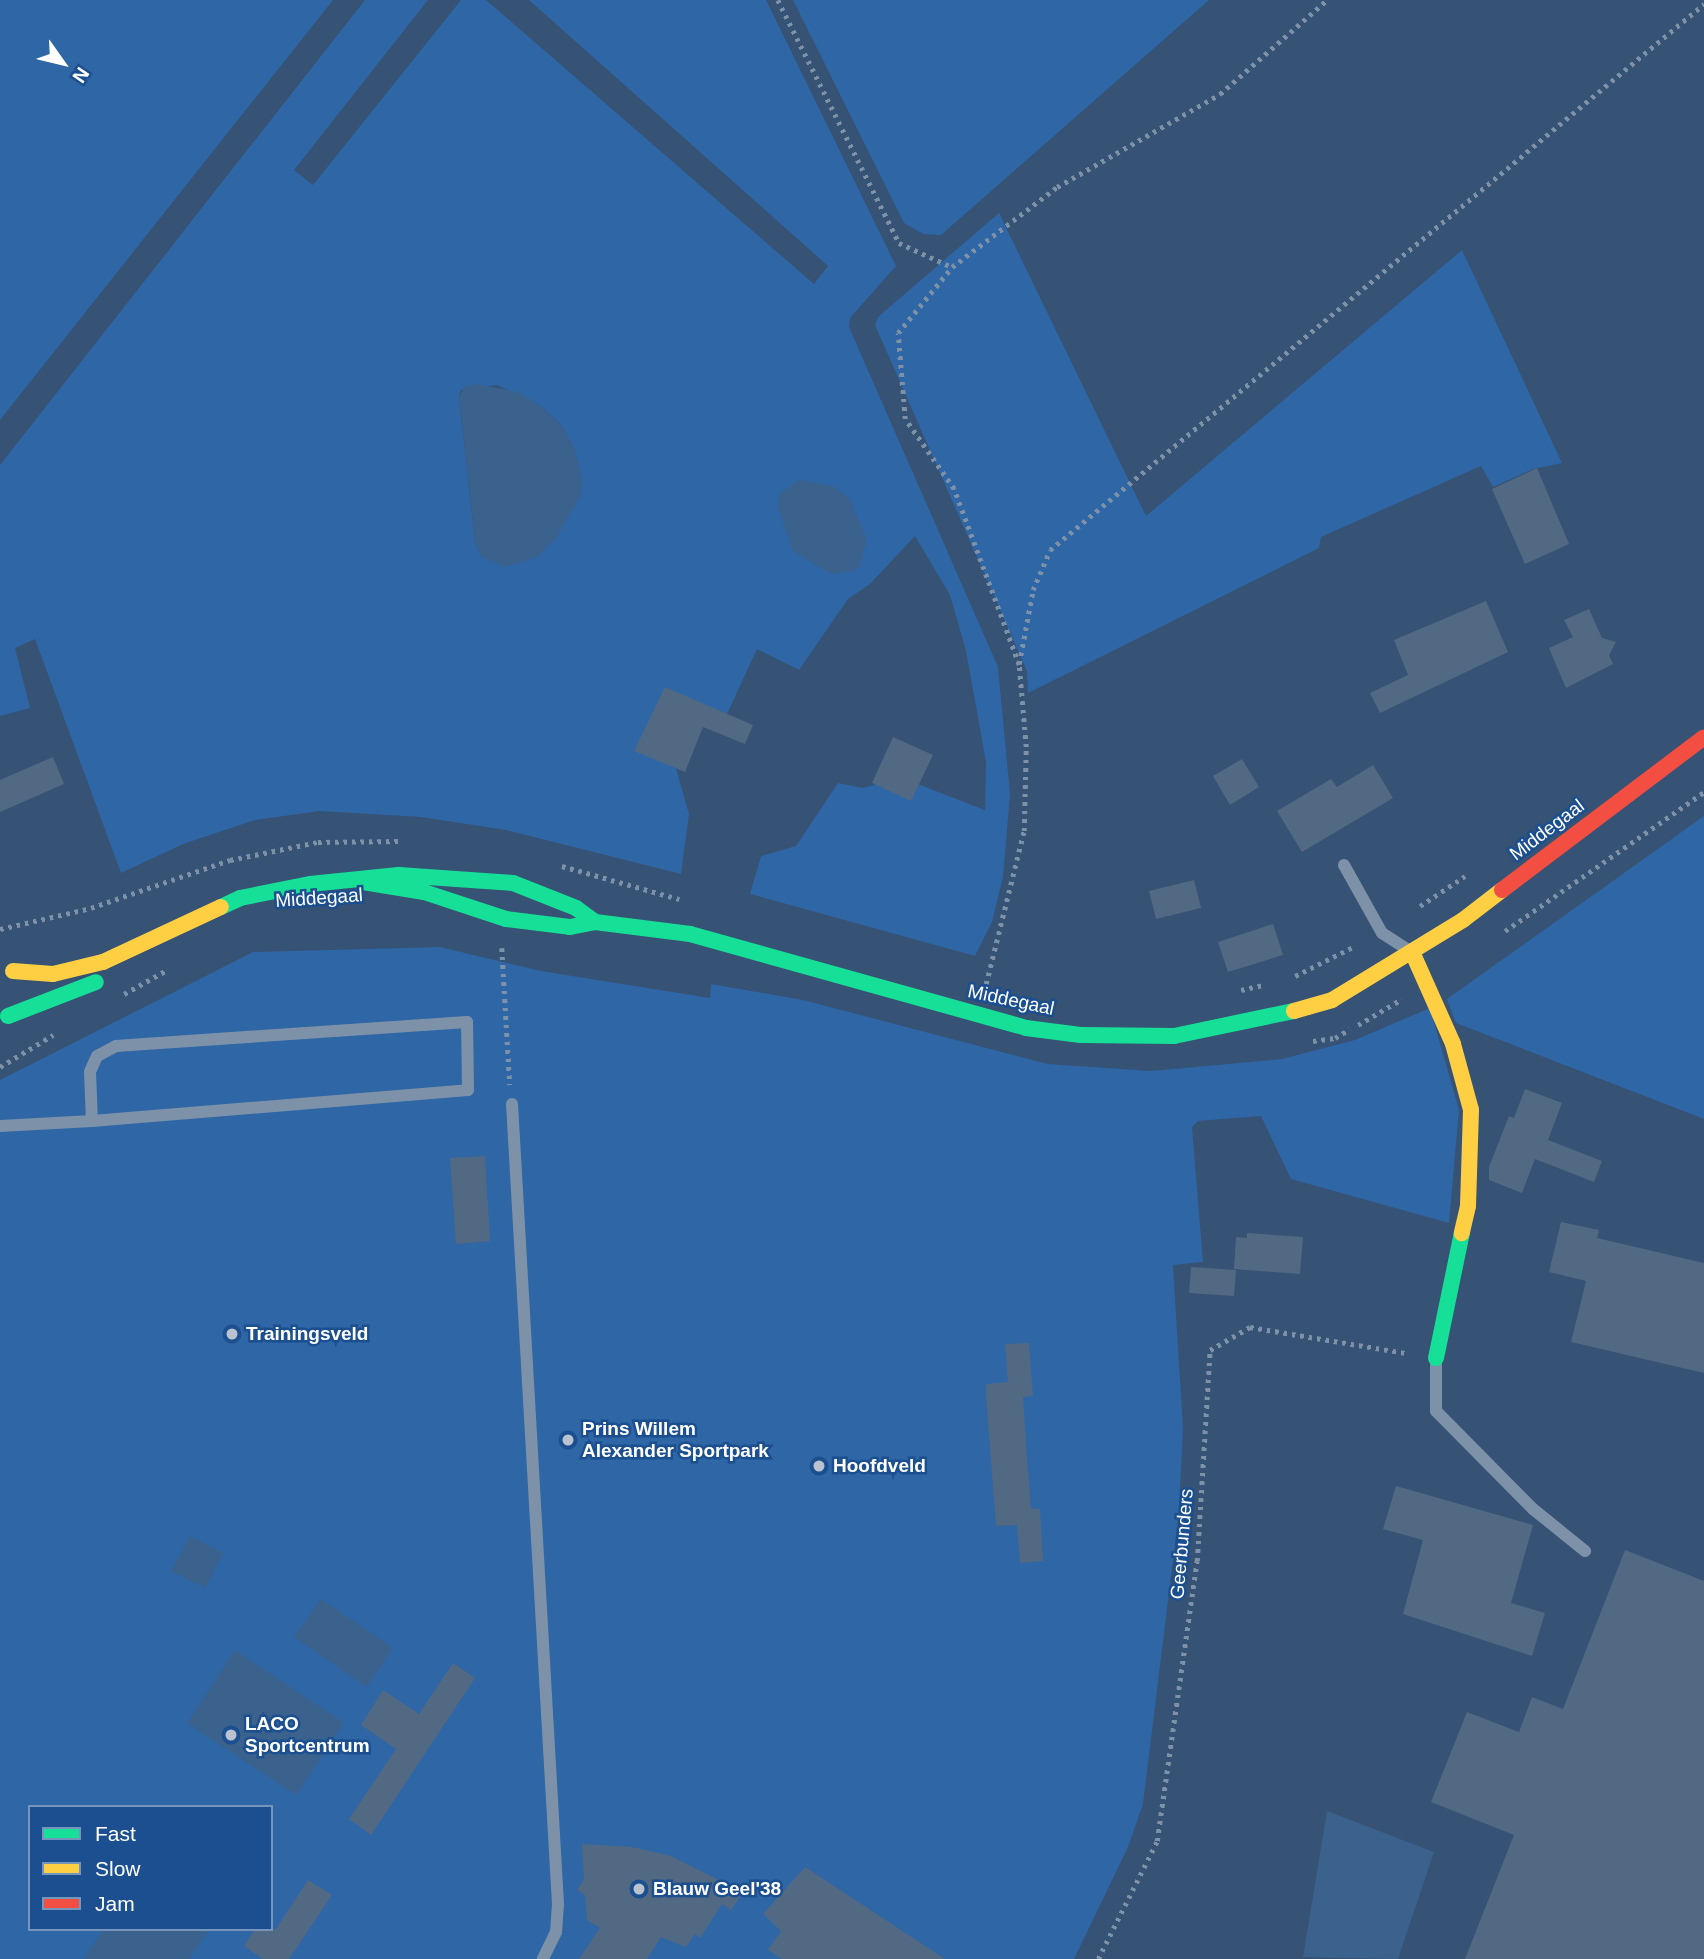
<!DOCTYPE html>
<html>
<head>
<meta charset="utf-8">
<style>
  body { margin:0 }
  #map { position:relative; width:1704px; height:1959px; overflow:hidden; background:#365274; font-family:Arial,sans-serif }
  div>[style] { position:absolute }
  .green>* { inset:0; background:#2f66a5 }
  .water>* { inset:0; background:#3b618d }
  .building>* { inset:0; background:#526984 }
  .path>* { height:4.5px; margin-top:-2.25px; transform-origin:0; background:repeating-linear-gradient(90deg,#7d92a8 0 3.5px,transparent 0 8.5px) }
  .lane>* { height:12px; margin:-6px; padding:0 6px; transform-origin:6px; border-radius:6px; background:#7d92a8 }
  .fast>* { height:16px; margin:-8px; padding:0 8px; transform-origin:8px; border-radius:8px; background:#16e098 }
  .slow>* { height:16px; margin:-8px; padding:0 8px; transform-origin:8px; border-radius:8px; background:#ffcf43 }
  .jam>* { height:16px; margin:-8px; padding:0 8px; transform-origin:8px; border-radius:8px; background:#f24e42 }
  .dots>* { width:19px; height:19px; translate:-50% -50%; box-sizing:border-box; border:4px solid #1b4f8f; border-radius:50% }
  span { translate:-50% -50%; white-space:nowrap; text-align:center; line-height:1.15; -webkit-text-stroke:5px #1b4f8f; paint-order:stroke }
  .street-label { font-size:19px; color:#fff }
  .poi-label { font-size:19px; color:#fff; font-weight:700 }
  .left { translate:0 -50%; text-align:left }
  .legend { position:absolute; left:28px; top:1805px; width:245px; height:126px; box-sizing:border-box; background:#1b4f8f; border:2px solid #7695bc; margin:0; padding:9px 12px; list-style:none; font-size:21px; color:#fff }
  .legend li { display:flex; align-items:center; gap:14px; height:35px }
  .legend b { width:35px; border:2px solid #7695bc }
  .north { position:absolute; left:28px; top:28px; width:70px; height:70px; -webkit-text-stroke:5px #1b4f8f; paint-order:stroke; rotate:124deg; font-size:19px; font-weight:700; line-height:28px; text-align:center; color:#fff }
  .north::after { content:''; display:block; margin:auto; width:24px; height:32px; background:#fff; clip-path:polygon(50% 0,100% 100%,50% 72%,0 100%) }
</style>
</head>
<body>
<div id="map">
  <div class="green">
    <i style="clip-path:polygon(0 0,333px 0,0 420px)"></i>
    <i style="clip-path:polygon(evenodd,365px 0,428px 0,294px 170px,313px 185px,461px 0,486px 0,814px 284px,828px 266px,529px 0,766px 0,896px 266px,850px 318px,849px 327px,998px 667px,1010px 794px,1003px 877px,992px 922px,975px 956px,750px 894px,761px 856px,796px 846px,838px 783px,862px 788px,902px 778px,985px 810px,986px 762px,966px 651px,950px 595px,915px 536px,870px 584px,848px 599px,799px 670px,757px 649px,727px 714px,710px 708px,676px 768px,689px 814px,681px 874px,506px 830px,421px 817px,320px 811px,255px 820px,183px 844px,121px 873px,35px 639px,15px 648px,30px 708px,0 716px,0 465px,365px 0,497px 385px,542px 407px,562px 426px,576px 453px,482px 557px,475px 542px,459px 396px,461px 390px,497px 385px)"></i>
    <i style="clip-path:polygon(793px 0,1209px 0,941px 235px,923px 234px,904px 223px)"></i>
    <i style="clip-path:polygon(999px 213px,1146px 516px,1462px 250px,1562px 463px,1533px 469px,1493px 487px,1481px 466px,1321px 537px,1319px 548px,1028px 693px,1027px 671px,875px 325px,878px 317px)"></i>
    <i style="clip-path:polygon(1704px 816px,1704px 1119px,1456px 1023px,1447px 999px)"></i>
    <i style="clip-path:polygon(evenodd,440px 947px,541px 971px,710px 998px,711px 984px,803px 1000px,1048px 1064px,1151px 1071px,1282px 1059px,1355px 1040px,1430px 1008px,1459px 1110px,1449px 1223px,1291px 1179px,1261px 1116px,1198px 1121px,1192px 1127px,1203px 1262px,1173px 1265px,1183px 1428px,1179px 1511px,1143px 1804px,1128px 1847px,1074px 1959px,0 1959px,0 1080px,253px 952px,440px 947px,30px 1807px,271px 1807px,271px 1929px,30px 1929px,30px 1807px)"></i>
  </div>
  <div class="water">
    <i style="clip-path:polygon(477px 384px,518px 392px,542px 407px,562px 426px,576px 453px,582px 480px,581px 495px,556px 538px,537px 557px,505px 567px,482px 557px,475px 542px,459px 396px,465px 387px)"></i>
    <i style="clip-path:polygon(799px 480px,832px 486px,849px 498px,867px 540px,859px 567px,853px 571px,831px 574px,793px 551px,778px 508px,780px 494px)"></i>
    <i style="clip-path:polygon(190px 1536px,223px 1553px,205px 1588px,171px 1571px)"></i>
    <i style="clip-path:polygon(321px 1599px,393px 1648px,367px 1687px,294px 1637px)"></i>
    <i style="clip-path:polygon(235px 1650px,344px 1723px,296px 1795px,187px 1723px)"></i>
    <i style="clip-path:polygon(1327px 1811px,1434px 1852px,1398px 1959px,1303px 1957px)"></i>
    <i style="clip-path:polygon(103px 1929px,209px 1929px,189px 1959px,84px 1959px)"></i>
  </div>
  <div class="building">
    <i style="clip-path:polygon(1537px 468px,1569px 544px,1525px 564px,1492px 489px)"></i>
    <i style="clip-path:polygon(1486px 601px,1508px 652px,1380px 713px,1370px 693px,1408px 675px,1394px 640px)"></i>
    <i style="clip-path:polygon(1589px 609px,1602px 638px,1616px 642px,1609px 655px,1613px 664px,1566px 688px,1549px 648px,1573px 637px,1564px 620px)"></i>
    <i style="clip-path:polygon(665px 687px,753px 725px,745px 744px,703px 727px,685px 772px,634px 751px)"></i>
    <i style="clip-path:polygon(893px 737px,933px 755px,911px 801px,872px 783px)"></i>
    <i style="clip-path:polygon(53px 757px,64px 784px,0 812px,0 780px)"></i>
    <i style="clip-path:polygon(1242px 759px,1259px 787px,1230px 805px,1213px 776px)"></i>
    <i style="clip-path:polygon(1373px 765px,1393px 798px,1302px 852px,1277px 811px,1331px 779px,1337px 787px)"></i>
    <i style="clip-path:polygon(1194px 880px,1201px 908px,1156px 919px,1149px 891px)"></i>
    <i style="clip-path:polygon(1273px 924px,1283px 955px,1228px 972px,1218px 942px)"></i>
    <i style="clip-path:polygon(1525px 1089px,1562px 1103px,1548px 1140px,1602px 1161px,1594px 1182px,1535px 1159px,1522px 1193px,1489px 1180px,1489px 1167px,1509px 1116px,1514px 1118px)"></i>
    <i style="clip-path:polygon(485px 1156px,490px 1241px,456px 1244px,450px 1158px)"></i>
    <i style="clip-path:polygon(1561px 1222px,1599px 1230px,1597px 1238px,1704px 1263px,1704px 1373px,1571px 1342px,1586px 1281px,1549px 1272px)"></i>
    <i style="clip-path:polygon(1247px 1233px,1303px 1237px,1300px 1274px,1234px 1269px,1236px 1237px,1247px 1238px)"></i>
    <i style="clip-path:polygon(1191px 1267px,1236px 1270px,1234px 1296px,1189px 1293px)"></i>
    <i style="clip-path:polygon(1029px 1343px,1033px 1396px,1023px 1397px,1027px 1458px,1031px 1508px,1040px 1509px,1043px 1561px,1020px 1563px,1017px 1525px,996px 1526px,986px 1396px,986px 1384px,1008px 1382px,1005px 1344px)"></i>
    <i style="clip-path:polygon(1396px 1486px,1533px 1525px,1511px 1603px,1545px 1613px,1532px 1656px,1403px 1614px,1423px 1540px,1383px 1529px)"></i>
    <i style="clip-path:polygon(1625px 1550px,1704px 1581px,1704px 1959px,1465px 1959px,1514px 1835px,1431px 1802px,1467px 1712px,1519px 1732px,1532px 1697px,1563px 1709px)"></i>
    <i style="clip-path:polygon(453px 1663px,475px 1678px,371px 1835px,349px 1819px,396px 1749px,361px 1725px,383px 1690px,419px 1714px)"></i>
    <i style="clip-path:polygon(582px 1844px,632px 1847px,671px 1856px,743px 1892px,731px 1910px,722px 1904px,700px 1938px,695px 1934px,686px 1947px,661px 1937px,647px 1959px,579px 1959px,600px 1928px,587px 1920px,585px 1895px,577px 1890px,584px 1879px)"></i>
    <i style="clip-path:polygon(805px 1867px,945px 1959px,782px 1959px,768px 1950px,781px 1931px,763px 1914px)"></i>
    <i style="clip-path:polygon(308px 1880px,332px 1895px,289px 1959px,263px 1959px,244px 1946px,255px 1929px,276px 1929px)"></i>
  </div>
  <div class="path">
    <i style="left:778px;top:0;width:271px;rotate:63.5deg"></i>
    <i style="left:899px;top:243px;width:58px;rotate:24.4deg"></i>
    <i style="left:1019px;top:664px;width:75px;rotate:-79.3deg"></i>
    <i style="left:1033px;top:590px;width:43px;rotate:-67deg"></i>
    <i style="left:1050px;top:550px;width:852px;rotate:-39.86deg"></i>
    <i style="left:562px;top:866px;width:122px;rotate:15.8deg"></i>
    <i style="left:1420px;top:906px;width:54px;rotate:-33.7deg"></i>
    <i style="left:0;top:929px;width:93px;rotate:-13deg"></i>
    <i style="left:91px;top:908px;width:147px;rotate:-19.1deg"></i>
    <i style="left:230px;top:860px;width:90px;rotate:-11.6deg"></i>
    <i style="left:318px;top:842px;width:84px;rotate:-0.7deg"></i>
    <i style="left:1505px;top:931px;width:243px;rotate:-34.9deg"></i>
    <i style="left:502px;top:948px;width:137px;rotate:86.7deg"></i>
    <i style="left:1295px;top:976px;width:65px;rotate:-26.6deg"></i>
    <i style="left:986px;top:984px;width:158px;rotate:-76.1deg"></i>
    <i style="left:1024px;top:831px;width:84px;rotate:-88.6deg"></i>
    <i style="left:1026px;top:747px;width:82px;rotate:-94.9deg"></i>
    <i style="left:1019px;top:665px;width:188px;rotate:-110.3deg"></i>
    <i style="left:954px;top:489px;width:85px;rotate:-125deg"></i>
    <i style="left:905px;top:419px;width:86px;rotate:-94.7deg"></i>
    <i style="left:898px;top:333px;width:85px;rotate:-50.7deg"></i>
    <i style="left:952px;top:267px;width:132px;rotate:-37.3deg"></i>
    <i style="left:1057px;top:187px;width:188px;rotate:-29.7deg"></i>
    <i style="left:1220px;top:94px;width:142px;rotate:-41.3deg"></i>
    <i style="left:1241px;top:990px;width:23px;rotate:-13deg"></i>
    <i style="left:124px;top:994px;width:47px;rotate:-29.3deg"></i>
    <i style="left:1358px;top:1025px;width:51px;rotate:-30.6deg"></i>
    <i style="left:1313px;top:1041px;width:22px;rotate:-8deg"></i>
    <i style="left:1335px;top:1038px;width:17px;rotate:-31deg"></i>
    <i style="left:0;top:1067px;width:62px;rotate:-31.1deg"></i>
    <i style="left:1098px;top:1959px;width:132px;rotate:-63.4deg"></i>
    <i style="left:1157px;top:1841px;width:283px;rotate:-81.9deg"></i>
    <i style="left:1197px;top:1561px;width:211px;rotate:-86.5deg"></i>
    <i style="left:1210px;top:1350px;width:46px;rotate:-29.9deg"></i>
    <i style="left:1250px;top:1327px;width:157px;rotate:9.5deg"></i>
  </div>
  <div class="lane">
    <i style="left:1344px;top:865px;width:78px;rotate:60.8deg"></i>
    <i style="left:1382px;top:933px;width:30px;rotate:33deg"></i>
    <i style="left:512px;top:1104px;width:801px;rotate:86.71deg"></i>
    <i style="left:558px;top:1904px;width:28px;rotate:94deg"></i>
    <i style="left:556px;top:1932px;width:30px;rotate:116deg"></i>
    <i style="left:0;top:1126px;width:92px;rotate:-3.1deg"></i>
    <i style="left:92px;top:1121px;width:377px;rotate:-4.7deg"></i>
    <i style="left:468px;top:1090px;width:68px;rotate:-90.8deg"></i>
    <i style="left:467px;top:1022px;width:352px;rotate:176.1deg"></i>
    <i style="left:116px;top:1046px;width:21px;rotate:152deg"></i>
    <i style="left:97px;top:1056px;width:17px;rotate:114deg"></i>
    <i style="left:90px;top:1072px;width:49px;rotate:87.7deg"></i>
    <i style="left:1436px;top:1361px;width:50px;rotate:90deg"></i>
    <i style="left:1436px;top:1411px;width:138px;rotate:45.3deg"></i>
    <i style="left:1533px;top:1509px;width:67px;rotate:38.9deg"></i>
  </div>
  <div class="fast">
    <i style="left:363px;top:882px;width:62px;rotate:9.3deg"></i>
    <i style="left:424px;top:892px;width:86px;rotate:18.2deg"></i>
    <i style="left:506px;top:919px;width:64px;rotate:7.1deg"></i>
    <i style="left:570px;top:927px;width:25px;rotate:-11deg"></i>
    <i style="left:595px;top:922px;width:96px;rotate:7.2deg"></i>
    <i style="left:690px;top:934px;width:349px;rotate:15.6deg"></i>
    <i style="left:1026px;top:1028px;width:55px;rotate:7.3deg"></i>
    <i style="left:1081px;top:1035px;width:93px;rotate:0.6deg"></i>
    <i style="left:1174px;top:1036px;width:123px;rotate:-11.8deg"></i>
    <i style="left:221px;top:907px;width:21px;rotate:-25deg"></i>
    <i style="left:240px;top:898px;width:71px;rotate:-11.3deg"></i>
    <i style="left:310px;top:884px;width:89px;rotate:-5.8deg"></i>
    <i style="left:399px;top:875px;width:114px;rotate:4deg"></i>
    <i style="left:513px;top:883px;width:68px;rotate:21.6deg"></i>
    <i style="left:576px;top:908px;width:24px;rotate:36deg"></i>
    <i style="left:8px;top:1016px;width:94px;rotate:-21.1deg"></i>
    <i style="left:1436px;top:1358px;width:128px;rotate:-78.3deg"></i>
  </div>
  <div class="slow">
    <i style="left:1413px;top:954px;width:98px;rotate:66deg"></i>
    <i style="left:1453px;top:1044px;width:68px;rotate:74.7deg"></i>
    <i style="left:1471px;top:1110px;width:96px;rotate:91.8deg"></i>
    <i style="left:1468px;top:1206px;width:28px;rotate:103deg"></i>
    <i style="left:13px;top:971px;width:40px;rotate:4.3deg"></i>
    <i style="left:53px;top:974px;width:51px;rotate:-13.5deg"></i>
    <i style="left:103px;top:962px;width:130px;rotate:-25deg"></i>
    <i style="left:1294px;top:1011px;width:40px;rotate:-16deg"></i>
    <i style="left:1332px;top:1000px;width:153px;rotate:-31.4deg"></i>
    <i style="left:1463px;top:920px;width:49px;rotate:-37.6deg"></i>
  </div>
  <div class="jam">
    <i style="left:1502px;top:890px;width:253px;rotate:-37.1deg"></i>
  </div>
  <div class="dots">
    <i style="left:232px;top:1334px;background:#b9c2ce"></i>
    <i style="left:568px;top:1440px;background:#b9c2ce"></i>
    <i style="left:819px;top:1466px;background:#b9c2ce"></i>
    <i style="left:231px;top:1735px;background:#b9c2ce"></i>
    <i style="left:639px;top:1889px;background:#b9c2ce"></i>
  </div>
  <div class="street-label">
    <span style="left:1547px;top:830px;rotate:-37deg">Middegaal</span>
    <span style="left:319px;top:898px;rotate:-4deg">Middegaal</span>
    <span style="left:1011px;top:1000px;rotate:12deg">Middegaal</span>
    <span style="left:1182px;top:1544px;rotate:-85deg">Geerbunders</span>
  </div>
  <div class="poi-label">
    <span class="left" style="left:246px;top:1334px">Trainingsveld</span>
    <span class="left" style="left:582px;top:1440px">Prins Willem<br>Alexander Sportpark</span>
    <span class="left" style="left:833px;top:1466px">Hoofdveld</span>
    <span class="left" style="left:245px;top:1735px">LACO<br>Sportcentrum</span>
    <span class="left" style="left:653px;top:1889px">Blauw Geel'38</span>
  </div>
  <ul class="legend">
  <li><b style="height:9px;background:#16e098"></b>Fast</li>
  <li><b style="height:9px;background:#ffcf43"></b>Slow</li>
  <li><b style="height:9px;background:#f24e42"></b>Jam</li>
  </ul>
  <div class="north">N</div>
</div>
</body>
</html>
